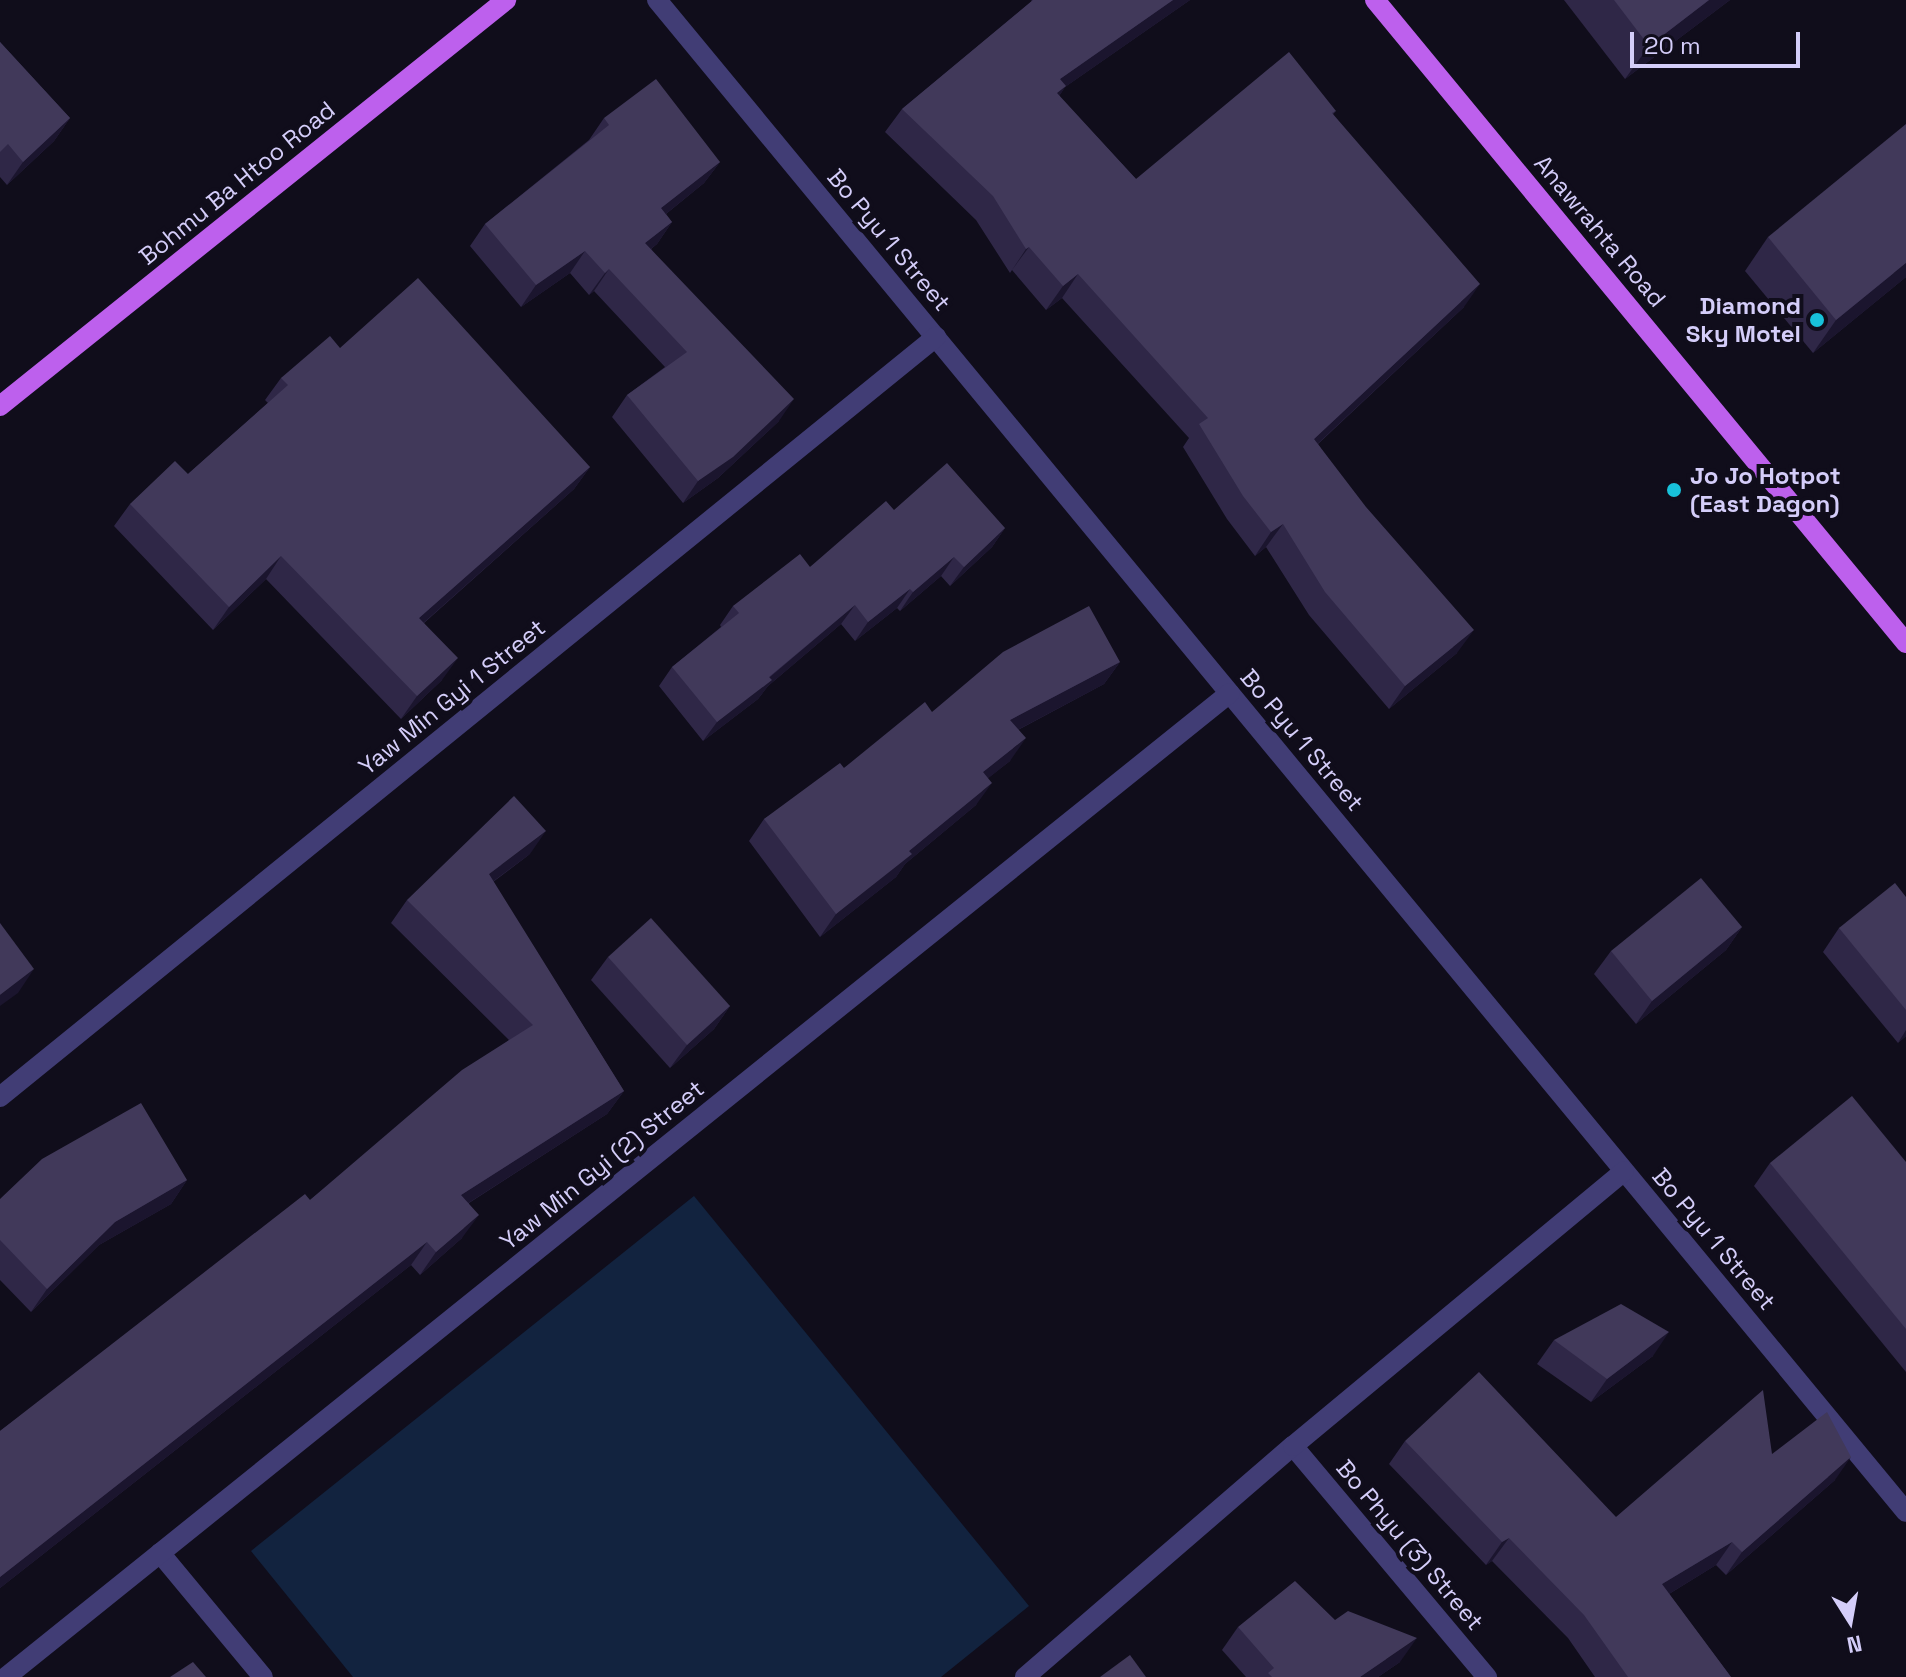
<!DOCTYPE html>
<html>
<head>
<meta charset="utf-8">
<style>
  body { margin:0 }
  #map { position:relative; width:1906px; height:1677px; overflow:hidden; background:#100d1b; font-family:"Space Grotesk",sans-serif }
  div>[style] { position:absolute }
  .water>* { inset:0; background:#12233f }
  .minor>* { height:20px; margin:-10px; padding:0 10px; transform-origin:10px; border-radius:10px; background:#413d75 }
  .major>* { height:20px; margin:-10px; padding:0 10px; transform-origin:10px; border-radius:10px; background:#bd60ed }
  .wall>* { inset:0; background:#2f2747 }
  .shaded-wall>* { inset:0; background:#1b152e }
  .building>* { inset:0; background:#41395a }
  .dots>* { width:22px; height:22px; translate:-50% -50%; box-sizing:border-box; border:4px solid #100d1b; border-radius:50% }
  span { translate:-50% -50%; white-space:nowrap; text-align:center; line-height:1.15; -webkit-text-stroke:8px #100d1b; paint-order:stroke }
  .street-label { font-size:24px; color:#d4cdf9 }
  .poi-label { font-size:24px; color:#d4cdf9; font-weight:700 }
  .right { translate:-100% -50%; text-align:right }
  .left { translate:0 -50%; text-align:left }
  .north { position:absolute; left:1810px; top:1581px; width:80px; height:80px; -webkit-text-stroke:6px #100d1b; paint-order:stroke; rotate:169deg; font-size:22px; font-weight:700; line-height:32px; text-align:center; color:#d4cdf9 }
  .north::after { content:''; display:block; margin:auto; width:28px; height:36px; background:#d4cdf9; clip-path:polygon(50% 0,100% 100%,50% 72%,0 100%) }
  .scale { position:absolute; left:1630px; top:32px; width:170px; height:36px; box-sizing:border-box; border:4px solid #d4cdf9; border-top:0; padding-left:10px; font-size:24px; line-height:28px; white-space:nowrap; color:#d4cdf9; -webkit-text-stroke:6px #100d1b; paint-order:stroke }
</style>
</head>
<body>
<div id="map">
  <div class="water">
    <i style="clip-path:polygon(694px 1196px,1029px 1606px,941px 1677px,353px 1677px,251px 1551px)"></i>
  </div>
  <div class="minor">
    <i style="left:657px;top:0;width:1961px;rotate:50.44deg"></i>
    <i style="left:0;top:1097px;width:1206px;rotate:-39.08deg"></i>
    <i style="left:1293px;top:1446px;width:302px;rotate:50deg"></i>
    <i style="left:160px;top:1553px;width:161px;rotate:50.3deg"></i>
    <i style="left:6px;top:1677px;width:1570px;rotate:-38.8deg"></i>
    <i style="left:1025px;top:1677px;width:354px;rotate:-40.8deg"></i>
    <i style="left:1293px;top:1446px;width:430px;rotate:-39.7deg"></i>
  </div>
  <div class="major">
    <i style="left:1375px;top:0;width:834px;rotate:50.45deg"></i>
    <i style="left:0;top:406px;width:649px;rotate:-38.74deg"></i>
  </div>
  <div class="wall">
    <i style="clip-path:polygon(1031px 0,1190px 0,1065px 87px,1059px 96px,1136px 179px,1336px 111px,1333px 114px,1464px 307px,1318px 444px,1457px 653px,1389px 709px,1309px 615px,1266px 547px,1255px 556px,1227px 519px,1183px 447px,1189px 438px,1062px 298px,1046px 310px,1012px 270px,1010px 273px,976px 220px,885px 132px,902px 109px,1032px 1px)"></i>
    <i style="clip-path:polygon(1564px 0,1730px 0,1625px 79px)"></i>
    <i style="clip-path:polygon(0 42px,70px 118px,54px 141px,7px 185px,0 177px)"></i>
    <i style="clip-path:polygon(604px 118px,720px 162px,704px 183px,666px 214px,672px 222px,657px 244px,651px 249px,779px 421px,718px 478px,683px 503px,612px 417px,627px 395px,665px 367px,594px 291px,589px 295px,570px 273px,521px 307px,470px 246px,485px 224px,589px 140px)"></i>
    <i style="clip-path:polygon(1768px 237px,1906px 277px,1813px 353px,1745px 271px)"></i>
    <i style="clip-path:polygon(340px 348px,590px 467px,574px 489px,424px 623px,442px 680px,401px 719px,266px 579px,213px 630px,114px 526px,130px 504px,188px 474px,268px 403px,265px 400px,281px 378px)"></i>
    <i style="clip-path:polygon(894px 510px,1005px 528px,992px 547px,950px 586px,941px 576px,900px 611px,897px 608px,855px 641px,841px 624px,768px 686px,758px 699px,703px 741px,659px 686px,672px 667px,721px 627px,720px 625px,733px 606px,810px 567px)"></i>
    <i style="clip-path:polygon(1120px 662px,1104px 684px,1018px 730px,1010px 761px,988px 778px,976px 805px,905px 864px,896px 877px,820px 937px,749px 841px,764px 819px,932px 712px)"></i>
    <i style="clip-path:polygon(530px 854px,493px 882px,624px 1091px,607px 1114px,469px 1203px,462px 1238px,420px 1275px,411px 1265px,0 1588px,0 1431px,310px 1200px,509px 1040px,391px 923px,407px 900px)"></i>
    <i style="clip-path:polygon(1906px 897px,1906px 1036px,1898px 1043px,1823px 952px,1839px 928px)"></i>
    <i style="clip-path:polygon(1742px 927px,1726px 950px,1636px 1024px,1594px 974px,1611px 951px)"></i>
    <i style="clip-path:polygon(608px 957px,730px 1006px,714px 1029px,670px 1068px,591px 980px)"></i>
    <i style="clip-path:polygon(1906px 1162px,1906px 1372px,1754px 1186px,1770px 1163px)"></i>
    <i style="clip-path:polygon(187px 1180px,171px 1204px,99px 1245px,31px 1312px,0 1280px,0 1199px)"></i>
    <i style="clip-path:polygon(1554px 1340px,1653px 1356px,1591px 1402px,1537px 1364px)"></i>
    <i style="clip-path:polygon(1405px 1441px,1616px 1517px,1772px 1454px,1835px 1480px,1726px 1575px,1716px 1565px,1669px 1594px,1731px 1677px,1595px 1677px,1568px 1638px,1492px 1561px,1486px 1565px,1389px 1464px)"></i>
    <i style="clip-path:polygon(1238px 1627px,1400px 1662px,1378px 1677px,1246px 1677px,1222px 1650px)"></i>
  </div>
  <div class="shaded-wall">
    <i style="clip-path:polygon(1173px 0,1190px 0,1065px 87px,1050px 110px,1060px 79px)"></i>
    <i style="clip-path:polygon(1709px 0,1730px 0,1625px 79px,1649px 46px)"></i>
    <i style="clip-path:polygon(70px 118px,54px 141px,7px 185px,23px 162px)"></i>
    <i style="clip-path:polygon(720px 162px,704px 183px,646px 230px,661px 208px)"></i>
    <i style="clip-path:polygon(672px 222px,657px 244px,630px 265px,645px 243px)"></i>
    <i style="clip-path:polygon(1029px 247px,1012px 270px,1010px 273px,1026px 249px)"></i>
    <i style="clip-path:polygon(585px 251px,570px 273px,521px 307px,536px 285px)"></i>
    <i style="clip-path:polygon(1906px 263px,1906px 277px,1813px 353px,1836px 320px)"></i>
    <i style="clip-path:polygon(609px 269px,594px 291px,589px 295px,605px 273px)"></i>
    <i style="clip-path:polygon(1078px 274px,1062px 298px,1046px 310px,1063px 286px)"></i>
    <i style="clip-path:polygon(1480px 284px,1464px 307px,1298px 462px,1314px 439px)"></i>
    <i style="clip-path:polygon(794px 399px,779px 421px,718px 478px,683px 503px,698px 481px)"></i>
    <i style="clip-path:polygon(590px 467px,574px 489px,403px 641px,419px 618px)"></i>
    <i style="clip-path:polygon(1283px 524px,1266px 547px,1255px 556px,1271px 532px)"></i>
    <i style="clip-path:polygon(1005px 528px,992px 547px,950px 586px,964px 567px)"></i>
    <i style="clip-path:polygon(281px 556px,266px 579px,213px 630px,229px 607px)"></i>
    <i style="clip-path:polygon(954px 557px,941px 576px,900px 611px,913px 592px)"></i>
    <i style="clip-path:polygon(910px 589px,897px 608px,855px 641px,868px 622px)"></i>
    <i style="clip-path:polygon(855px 605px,841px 624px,768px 686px,758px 699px,703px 741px,717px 722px)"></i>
    <i style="clip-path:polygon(1474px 630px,1457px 653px,1389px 709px,1405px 686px)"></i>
    <i style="clip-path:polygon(458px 658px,442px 680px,401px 719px,417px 696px)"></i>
    <i style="clip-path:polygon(1120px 662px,1104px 684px,995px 742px,1010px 720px)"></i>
    <i style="clip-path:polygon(1026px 738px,1010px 761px,967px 795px,983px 772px)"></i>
    <i style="clip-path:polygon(992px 783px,976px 805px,905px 864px,896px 877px,820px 937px,836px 914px,909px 851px)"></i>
    <i style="clip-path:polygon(546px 831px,530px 854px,472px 897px,489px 874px)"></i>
    <i style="clip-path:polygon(1742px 927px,1726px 950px,1636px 1024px,1652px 1001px)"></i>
    <i style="clip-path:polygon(34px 969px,18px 993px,0 1006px,0 995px)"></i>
    <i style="clip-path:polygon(730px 1006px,714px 1029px,670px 1068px,687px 1045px)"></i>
    <i style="clip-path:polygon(1906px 1030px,1906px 1036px,1898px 1043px)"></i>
    <i style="clip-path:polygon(624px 1091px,607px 1114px,445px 1218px,461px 1195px)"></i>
    <i style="clip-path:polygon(187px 1180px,171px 1204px,99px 1245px,31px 1312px,47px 1289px,115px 1222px)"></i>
    <i style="clip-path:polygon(479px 1215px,462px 1238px,420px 1275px,436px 1252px)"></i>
    <i style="clip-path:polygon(427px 1242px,411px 1265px,0 1588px,0 1577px)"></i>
    <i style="clip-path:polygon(1669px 1332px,1653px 1356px,1591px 1402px,1607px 1379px)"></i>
    <i style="clip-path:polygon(1851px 1457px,1835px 1480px,1726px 1575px,1742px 1552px)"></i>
    <i style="clip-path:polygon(1509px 1538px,1492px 1561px,1486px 1565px,1502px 1542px)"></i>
    <i style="clip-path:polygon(1732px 1542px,1716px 1565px,1646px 1608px,1662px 1584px)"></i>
    <i style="clip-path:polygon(1417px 1638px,1400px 1662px,1378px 1677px,1360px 1677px)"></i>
  </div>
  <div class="building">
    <i style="clip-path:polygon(1033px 0,1173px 0,1060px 79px,1066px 86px,1057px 93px,1136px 179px,1289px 52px,1336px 111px,1332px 113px,1480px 284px,1314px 439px,1366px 507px,1474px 630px,1405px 686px,1325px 592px,1283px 524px,1271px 532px,1243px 496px,1199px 424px,1208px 418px,1078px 274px,1063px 286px,1029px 247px,1026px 249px,993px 196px,902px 109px)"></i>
    <i style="clip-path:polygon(1614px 0,1709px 0,1649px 46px)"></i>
    <i style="clip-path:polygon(0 42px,70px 118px,23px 162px,8px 144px,0 152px)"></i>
    <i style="clip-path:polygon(656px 79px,720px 162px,661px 208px,672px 222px,645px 243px,794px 399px,733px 457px,698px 481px,627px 395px,687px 352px,609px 269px,605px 273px,585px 251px,536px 285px,485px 224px,609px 125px,604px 118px)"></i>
    <i style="clip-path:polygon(1906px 124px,1906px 263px,1836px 320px,1768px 237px)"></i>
    <i style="clip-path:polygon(418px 278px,590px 467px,419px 618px,458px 658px,417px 696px,281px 556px,229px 607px,130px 504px,175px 461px,188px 474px,288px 385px,281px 378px,330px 336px,340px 348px)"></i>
    <i style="clip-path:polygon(947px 463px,1005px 528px,964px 567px,954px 557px,913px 592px,910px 589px,868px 622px,855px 605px,769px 677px,772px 680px,717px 722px,672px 667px,739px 613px,733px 606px,800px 554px,810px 567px,886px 501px,894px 510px)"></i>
    <i style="clip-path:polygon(1089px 606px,1120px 662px,1010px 720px,1026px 738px,983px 772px,992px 783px,909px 851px,912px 854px,836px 914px,764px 819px,840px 763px,844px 768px,925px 702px,932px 712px,1003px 652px)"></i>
    <i style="clip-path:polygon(514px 796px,546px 831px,489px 874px,624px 1091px,461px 1195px,479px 1215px,436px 1252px,427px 1242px,0 1577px,0 1431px,305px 1194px,310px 1200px,462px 1070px,533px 1025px,407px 900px)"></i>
    <i style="clip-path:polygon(1701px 878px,1742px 927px,1652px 1001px,1611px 951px)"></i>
    <i style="clip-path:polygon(1895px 883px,1906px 897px,1906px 1010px,1839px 928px)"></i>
    <i style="clip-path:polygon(651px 918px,730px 1006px,687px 1045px,608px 957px)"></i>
    <i style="clip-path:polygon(0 923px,34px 969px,0 995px)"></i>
    <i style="clip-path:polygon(1852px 1096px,1906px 1162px,1906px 1329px,1770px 1163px)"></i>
    <i style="clip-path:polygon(141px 1103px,187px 1180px,115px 1222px,47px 1289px,0 1240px,0 1199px,42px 1159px)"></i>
    <i style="clip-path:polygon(1621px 1304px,1669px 1332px,1607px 1379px,1554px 1340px)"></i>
    <i style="clip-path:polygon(1479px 1372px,1616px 1517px,1763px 1390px,1772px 1454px,1827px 1412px,1851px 1457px,1742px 1552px,1732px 1542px,1662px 1584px,1731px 1677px,1628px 1677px,1584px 1615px,1509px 1538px,1502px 1542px,1405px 1441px)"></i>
    <i style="clip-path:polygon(1295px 1581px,1335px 1620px,1348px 1611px,1417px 1638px,1360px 1677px,1272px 1677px,1268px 1673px,1274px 1668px,1238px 1627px)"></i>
    <i style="clip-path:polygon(1130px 1655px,1146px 1677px,1100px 1677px)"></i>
    <i style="clip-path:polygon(193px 1662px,206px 1677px,170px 1677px)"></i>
  </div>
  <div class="dots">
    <i style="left:1817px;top:320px;background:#18c1da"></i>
    <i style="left:1674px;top:490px;background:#18c1da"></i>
  </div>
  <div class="street-label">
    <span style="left:237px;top:183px;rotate:-39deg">Bohmu Ba Htoo Road</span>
    <span style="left:1600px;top:231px;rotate:50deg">Anawrahta Road</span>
    <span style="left:889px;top:240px;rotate:50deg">Bo Pyu 1 Street</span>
    <span style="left:452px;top:697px;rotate:-39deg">Yaw Min Gyi 1 Street</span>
    <span style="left:1302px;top:740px;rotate:50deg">Bo Pyu 1 Street</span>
    <span style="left:602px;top:1165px;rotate:-39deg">Yaw Min Gyi (2) Street</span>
    <span style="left:1714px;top:1239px;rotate:50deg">Bo Pyu 1 Street</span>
    <span style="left:1410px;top:1545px;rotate:50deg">Bo Phyu (3) Street</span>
  </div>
  <div class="poi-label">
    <span class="right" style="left:1801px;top:320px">Diamond<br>Sky Motel</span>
    <span class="left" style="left:1690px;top:490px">Jo Jo Hotpot<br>(East Dagon)</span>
  </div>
  <div class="north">N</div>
  <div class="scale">20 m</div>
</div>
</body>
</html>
